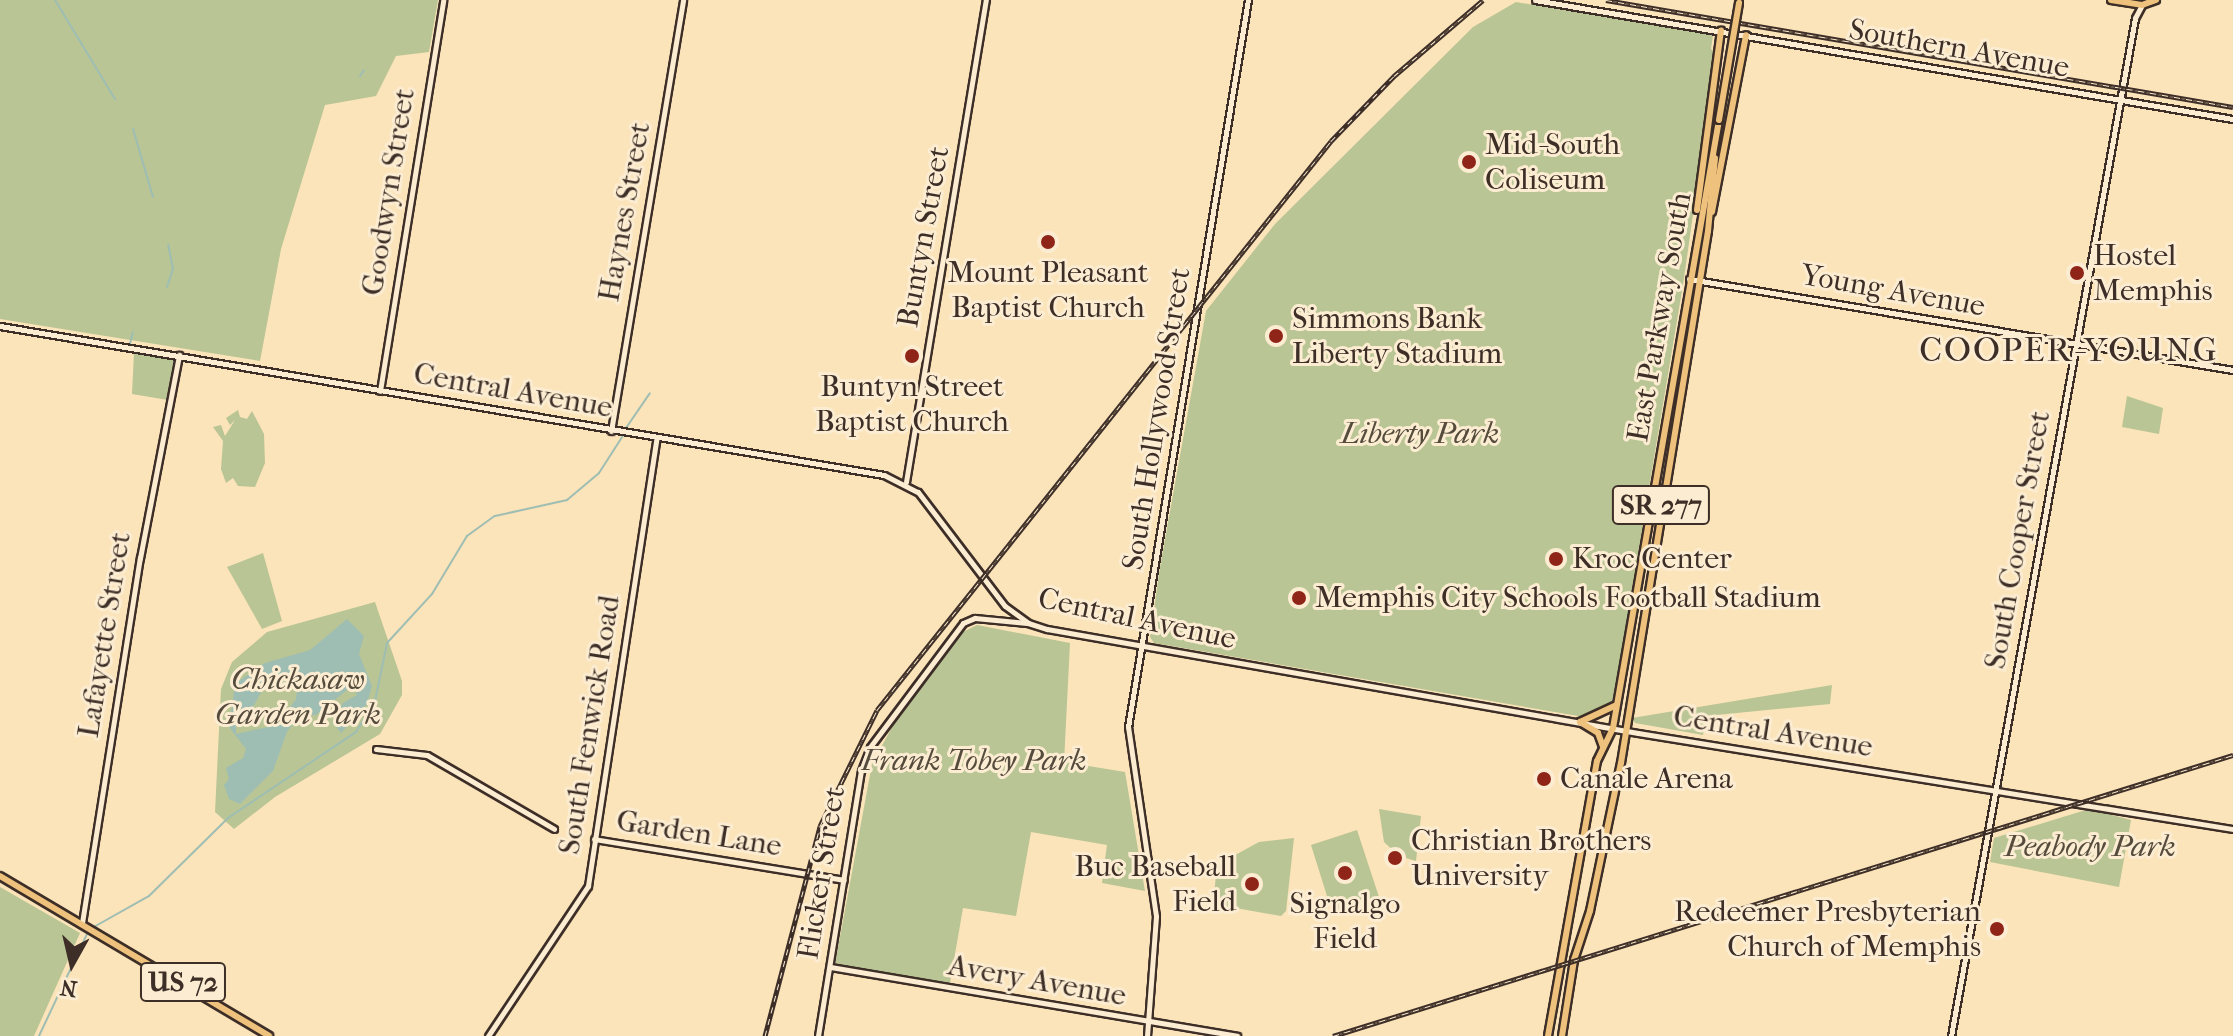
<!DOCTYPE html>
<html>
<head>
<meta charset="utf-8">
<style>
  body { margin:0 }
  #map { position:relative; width:2233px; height:1036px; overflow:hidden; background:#fbe3ba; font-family:"IM FELL French Canon",serif }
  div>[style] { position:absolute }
  .green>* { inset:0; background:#b9c594 }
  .water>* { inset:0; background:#9fbeb3 }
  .stream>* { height:2px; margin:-1px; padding:0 1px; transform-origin:1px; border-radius:1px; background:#9fbeb3 }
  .roads { filter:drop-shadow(2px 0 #3d2e27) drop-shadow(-2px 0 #3d2e27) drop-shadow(0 2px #3d2e27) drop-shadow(0 -2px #3d2e27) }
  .secondary>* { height:5px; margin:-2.5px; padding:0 2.5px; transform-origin:2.5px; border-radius:2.5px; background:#fcedd2 }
  .primary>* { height:6px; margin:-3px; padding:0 3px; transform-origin:3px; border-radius:3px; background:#eec27d }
  .rail>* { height:5px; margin-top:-2.5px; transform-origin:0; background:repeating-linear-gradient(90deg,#fcedd2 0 6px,#3d2e27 0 12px); box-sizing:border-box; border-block:2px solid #3d2e27 }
  .bridges { filter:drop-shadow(2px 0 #3d2e27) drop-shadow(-2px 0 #3d2e27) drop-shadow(0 2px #3d2e27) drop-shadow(0 -2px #3d2e27) }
  .primary-bridge>* { height:6px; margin:-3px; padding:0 3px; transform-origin:3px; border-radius:3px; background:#eec27d }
  .dots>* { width:22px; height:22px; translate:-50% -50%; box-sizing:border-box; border:4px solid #fcedd2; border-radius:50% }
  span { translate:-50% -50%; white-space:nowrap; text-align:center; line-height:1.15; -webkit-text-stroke:6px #fcedd2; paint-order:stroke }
  .shield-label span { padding:2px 6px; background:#fcedd2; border:2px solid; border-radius:6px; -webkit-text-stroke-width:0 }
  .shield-label { font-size:28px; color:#3d2e27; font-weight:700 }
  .street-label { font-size:30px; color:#3d2e27 }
  .poi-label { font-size:30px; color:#3d2e27 }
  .left { translate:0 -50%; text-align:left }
  .right { translate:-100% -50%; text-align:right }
  .park-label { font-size:30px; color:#564c3d; font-style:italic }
  .quarter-label { font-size:34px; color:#3d2e27; letter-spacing:2px }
  .north { position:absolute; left:32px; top:924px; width:80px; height:80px; -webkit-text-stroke:6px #fcedd2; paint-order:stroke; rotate:188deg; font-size:22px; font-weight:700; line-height:32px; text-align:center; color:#3d2e27 }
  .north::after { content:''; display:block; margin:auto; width:28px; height:36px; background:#3d2e27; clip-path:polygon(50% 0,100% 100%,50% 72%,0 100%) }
</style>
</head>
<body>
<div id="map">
  <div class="green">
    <i style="clip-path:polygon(0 0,438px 0,429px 52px,396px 56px,376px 96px,325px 105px,281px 249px,260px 361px,0 319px)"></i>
    <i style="clip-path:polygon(1516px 2px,1713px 35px,1711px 49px,1716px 53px,1683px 285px,1612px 708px,1590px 718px,1154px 643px,1150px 637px,1160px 567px,1206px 311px,1275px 224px,1473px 27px)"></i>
    <i style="clip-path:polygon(134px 353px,174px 360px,168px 400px,132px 394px)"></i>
    <i style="clip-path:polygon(2127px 396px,2163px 408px,2159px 434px,2122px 427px)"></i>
    <i style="clip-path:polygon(238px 410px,240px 417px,247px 419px,252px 411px,264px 434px,265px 463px,255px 487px,238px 486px,233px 478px,226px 483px,221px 469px,223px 441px,213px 427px,221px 425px,225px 436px,235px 420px,230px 425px,226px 418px)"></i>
    <i style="clip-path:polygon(263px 553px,282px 621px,262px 629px,227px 567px)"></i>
    <i style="clip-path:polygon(375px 602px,402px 681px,402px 695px,380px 734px,275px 797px,234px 829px,215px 812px,221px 689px,232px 662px,267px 632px)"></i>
    <i style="clip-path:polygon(977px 625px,1070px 643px,1064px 762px,1125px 772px,1145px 891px,1102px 883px,1107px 845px,1031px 832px,1016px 916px,963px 908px,950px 983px,835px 964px,872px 764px,903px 707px,961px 633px)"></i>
    <i style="clip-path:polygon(1832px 685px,1830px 704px,1706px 716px,1703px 735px,1635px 723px,1632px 718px)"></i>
    <i style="clip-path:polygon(1379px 809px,1421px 816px,1416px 861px,1399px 856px,1384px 842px)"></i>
    <i style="clip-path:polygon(2089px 809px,2131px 820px,2119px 887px,1990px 862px,1994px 838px)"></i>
    <i style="clip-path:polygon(1357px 830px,1380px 900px,1333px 915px,1311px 845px)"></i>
    <i style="clip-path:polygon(1294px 838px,1286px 911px,1281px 916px,1213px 904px,1217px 865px,1259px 842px)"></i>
    <i style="clip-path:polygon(0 887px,80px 933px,34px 1036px,0 1036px)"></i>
  </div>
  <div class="water">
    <i style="clip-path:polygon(evenodd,347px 619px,364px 636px,359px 654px,372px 686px,367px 704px,341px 733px,332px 722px,343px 703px,357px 695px,352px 686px,316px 715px,299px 715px,287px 732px,273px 771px,240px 804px,229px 799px,224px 785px,229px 779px,226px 768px,243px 758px,246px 749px,229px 727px,235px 684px,265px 663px,310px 650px,347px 619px,285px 680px,297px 691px,296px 699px,277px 725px,236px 734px,236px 713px,253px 707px,265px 685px,285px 680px)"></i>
  </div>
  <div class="stream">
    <i style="left:55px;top:0;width:116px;rotate:58.8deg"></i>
    <i style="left:360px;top:76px;width:7px;rotate:-56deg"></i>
    <i style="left:133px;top:129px;width:71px;rotate:73.6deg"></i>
    <i style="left:167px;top:287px;width:19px;rotate:-72deg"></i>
    <i style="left:173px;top:269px;width:25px;rotate:-101deg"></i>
    <i style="left:130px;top:344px;width:12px;rotate:-76deg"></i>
    <i style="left:626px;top:428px;width:42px;rotate:-55.6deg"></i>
    <i style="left:92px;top:928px;width:65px;rotate:-29.3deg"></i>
    <i style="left:149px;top:896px;width:111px;rotate:-44.6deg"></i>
    <i style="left:228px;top:818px;width:154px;rotate:-33.9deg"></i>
    <i style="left:356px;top:732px;width:36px;rotate:-58deg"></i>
    <i style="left:375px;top:701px;width:59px;rotate:-78.3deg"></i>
    <i style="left:387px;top:643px;width:67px;rotate:-47.4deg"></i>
    <i style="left:432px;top:594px;width:68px;rotate:-58.9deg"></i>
    <i style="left:467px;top:536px;width:34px;rotate:-36deg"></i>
    <i style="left:495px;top:516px;width:74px;rotate:-12.5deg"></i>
    <i style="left:567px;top:500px;width:42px;rotate:-40.2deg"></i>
    <i style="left:599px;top:473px;width:46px;rotate:-57.3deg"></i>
    <i style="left:39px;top:1036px;width:115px;rotate:-64.8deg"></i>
  </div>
  <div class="roads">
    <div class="secondary">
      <i style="left:1535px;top:0;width:708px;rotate:9.68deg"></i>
      <i style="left:1689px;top:279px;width:552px;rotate:9.5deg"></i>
      <i style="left:0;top:326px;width:896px;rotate:9.57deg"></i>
      <i style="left:884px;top:475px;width:38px;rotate:27deg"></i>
      <i style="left:918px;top:492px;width:143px;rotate:52.7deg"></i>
      <i style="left:1005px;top:606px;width:29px;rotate:36deg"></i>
      <i style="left:1028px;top:623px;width:20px;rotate:18deg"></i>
      <i style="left:1047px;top:629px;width:600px;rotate:9.98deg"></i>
      <i style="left:1638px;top:733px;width:603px;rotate:9.17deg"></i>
      <i style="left:380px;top:391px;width:396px;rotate:-80.8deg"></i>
      <i style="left:611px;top:431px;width:437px;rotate:-80.5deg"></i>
      <i style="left:906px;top:482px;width:489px;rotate:-80.6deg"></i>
      <i style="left:376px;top:749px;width:51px;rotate:6.7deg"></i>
      <i style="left:427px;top:755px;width:147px;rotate:30.2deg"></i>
      <i style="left:594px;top:839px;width:253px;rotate:9.3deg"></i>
      <i style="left:82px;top:923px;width:370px;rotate:-81deg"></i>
      <i style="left:140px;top:558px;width:207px;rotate:-79.1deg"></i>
      <i style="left:830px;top:967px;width:413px;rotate:9.6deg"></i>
      <i style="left:488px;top:1036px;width:180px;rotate:-56.3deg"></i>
      <i style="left:588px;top:886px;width:454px;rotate:-81.3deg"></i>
      <i style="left:818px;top:1036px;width:268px;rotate:-80.8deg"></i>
      <i style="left:861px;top:771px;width:26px;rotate:-69deg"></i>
      <i style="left:870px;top:747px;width:155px;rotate:-53.1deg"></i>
      <i style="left:963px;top:623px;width:13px;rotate:-23deg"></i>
      <i style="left:975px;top:618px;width:52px;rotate:5.5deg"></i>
      <i style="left:1147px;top:1036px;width:120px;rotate:-85.7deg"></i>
      <i style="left:1156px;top:916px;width:191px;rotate:-98.4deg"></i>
      <i style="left:1128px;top:727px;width:737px;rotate:-80.63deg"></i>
      <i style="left:1951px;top:1036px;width:1034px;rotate:-79.75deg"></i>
      <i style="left:2135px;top:18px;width:15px;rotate:-62deg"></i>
    </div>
    <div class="primary">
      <i style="left:2111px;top:0;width:31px;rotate:9deg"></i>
      <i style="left:2142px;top:5px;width:15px;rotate:-20deg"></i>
      <i style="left:1697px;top:210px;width:181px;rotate:-82.4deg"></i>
      <i style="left:1712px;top:212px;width:180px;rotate:-79.1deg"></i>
      <i style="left:1580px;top:722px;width:38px;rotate:-25deg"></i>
      <i style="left:1580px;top:722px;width:21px;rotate:31deg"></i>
      <i style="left:1598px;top:733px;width:15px;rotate:70deg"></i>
      <i style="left:0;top:876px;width:313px;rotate:30.7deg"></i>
      <i style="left:1548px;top:1036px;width:279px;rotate:-79.9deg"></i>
      <i style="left:1597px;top:761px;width:37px;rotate:-64deg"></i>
      <i style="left:1613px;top:728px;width:617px;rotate:-80.11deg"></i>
      <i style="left:1562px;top:1036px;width:77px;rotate:-81deg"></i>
      <i style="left:1574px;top:960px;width:52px;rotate:-71.9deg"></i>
      <i style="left:1590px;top:911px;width:151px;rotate:-78.2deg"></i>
      <i style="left:1621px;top:763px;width:539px;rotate:-80.71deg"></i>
      <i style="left:1708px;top:231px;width:73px;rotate:-84.5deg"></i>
    </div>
  </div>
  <div class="rail">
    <i style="left:1606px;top:0;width:636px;rotate:9.68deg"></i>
    <i style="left:765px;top:1036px;width:217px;rotate:-75.3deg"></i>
    <i style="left:820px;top:826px;width:129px;rotate:-63.8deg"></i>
    <i style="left:877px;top:710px;width:728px;rotate:-51.41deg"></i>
    <i style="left:1331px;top:141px;width:91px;rotate:-45.9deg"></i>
    <i style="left:1394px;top:76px;width:117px;rotate:-40.5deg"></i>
    <i style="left:1333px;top:1036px;width:943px;rotate:-17.34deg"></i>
  </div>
  <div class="bridges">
    <div class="primary-bridge">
      <i style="left:1719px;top:120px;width:119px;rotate:-80.3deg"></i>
    </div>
  </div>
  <div class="dots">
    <i style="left:1469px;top:162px;background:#8f2418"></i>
    <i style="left:1048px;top:242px;background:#8f2418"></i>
    <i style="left:2077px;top:273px;background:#8f2418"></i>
    <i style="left:1276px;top:336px;background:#8f2418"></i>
    <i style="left:912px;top:356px;background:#8f2418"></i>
    <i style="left:1556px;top:559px;background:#8f2418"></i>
    <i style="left:1299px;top:598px;background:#8f2418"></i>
    <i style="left:1544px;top:779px;background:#8f2418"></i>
    <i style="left:1395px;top:858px;background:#8f2418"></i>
    <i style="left:1345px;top:873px;background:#8f2418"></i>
    <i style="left:1252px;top:884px;background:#8f2418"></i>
    <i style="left:1997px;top:929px;background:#8f2418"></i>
  </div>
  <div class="shield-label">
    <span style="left:1661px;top:505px">SR 277</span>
    <span style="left:183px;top:982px">US 72</span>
  </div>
  <div class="street-label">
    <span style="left:1959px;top:49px;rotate:10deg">Southern Avenue</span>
    <span style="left:389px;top:192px;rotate:-81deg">Goodwyn Street</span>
    <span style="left:625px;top:212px;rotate:-80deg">Haynes Street</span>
    <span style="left:924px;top:237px;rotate:-80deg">Buntyn Street</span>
    <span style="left:1893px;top:291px;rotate:10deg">Young Avenue</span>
    <span style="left:1660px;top:317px;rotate:-80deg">East Parkway South</span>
    <span style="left:513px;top:391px;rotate:10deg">Central Avenue</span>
    <span style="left:1157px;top:419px;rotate:-81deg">South Hollywood Street</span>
    <span style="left:2018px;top:540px;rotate:-80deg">South Cooper Street</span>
    <span style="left:1137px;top:619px;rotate:12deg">Central Avenue</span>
    <span style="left:105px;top:635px;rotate:-81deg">Lafayette Street</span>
    <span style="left:590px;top:725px;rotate:-81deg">South Fenwick Road</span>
    <span style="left:1773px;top:732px;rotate:9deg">Central Avenue</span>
    <span style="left:699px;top:834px;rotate:9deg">Garden Lane</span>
    <span style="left:822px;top:873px;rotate:-81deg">Flicker Street</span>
    <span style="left:1037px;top:981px;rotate:10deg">Avery Avenue</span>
  </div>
  <div class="poi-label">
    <span class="left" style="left:1485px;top:162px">Mid-South<br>Coliseum</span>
    <span class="left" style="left:2093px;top:273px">Hostel<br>Memphis</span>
    <span style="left:1048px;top:290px">Mount Pleasant<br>Baptist Church</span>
    <span class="left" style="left:1292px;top:336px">Simmons Bank<br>Liberty Stadium</span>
    <span style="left:912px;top:404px">Buntyn Street<br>Baptist Church</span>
    <span class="left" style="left:1572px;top:559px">Kroc Center</span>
    <span class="left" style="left:1315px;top:598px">Memphis City Schools Football Stadium</span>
    <span class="left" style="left:1560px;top:779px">Canale Arena</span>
    <span class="left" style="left:1411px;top:858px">Christian Brothers<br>University</span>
    <span class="right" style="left:1236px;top:884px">Buc Baseball<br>Field</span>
    <span style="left:1345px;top:921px">Signalgo<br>Field</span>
    <span class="right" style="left:1981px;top:929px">Redeemer Presbyterian<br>Church of Memphis</span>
  </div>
  <div class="park-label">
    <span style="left:1420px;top:434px">Liberty Park</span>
    <span style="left:298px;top:697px">Chickasaw<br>Garden Park</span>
    <span style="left:974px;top:761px">Frank Tobey Park</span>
    <span style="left:2090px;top:847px">Peabody Park</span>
  </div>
  <div class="quarter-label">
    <span style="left:2069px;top:351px">COOPER-YOUNG</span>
  </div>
  <div class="north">N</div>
</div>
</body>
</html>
